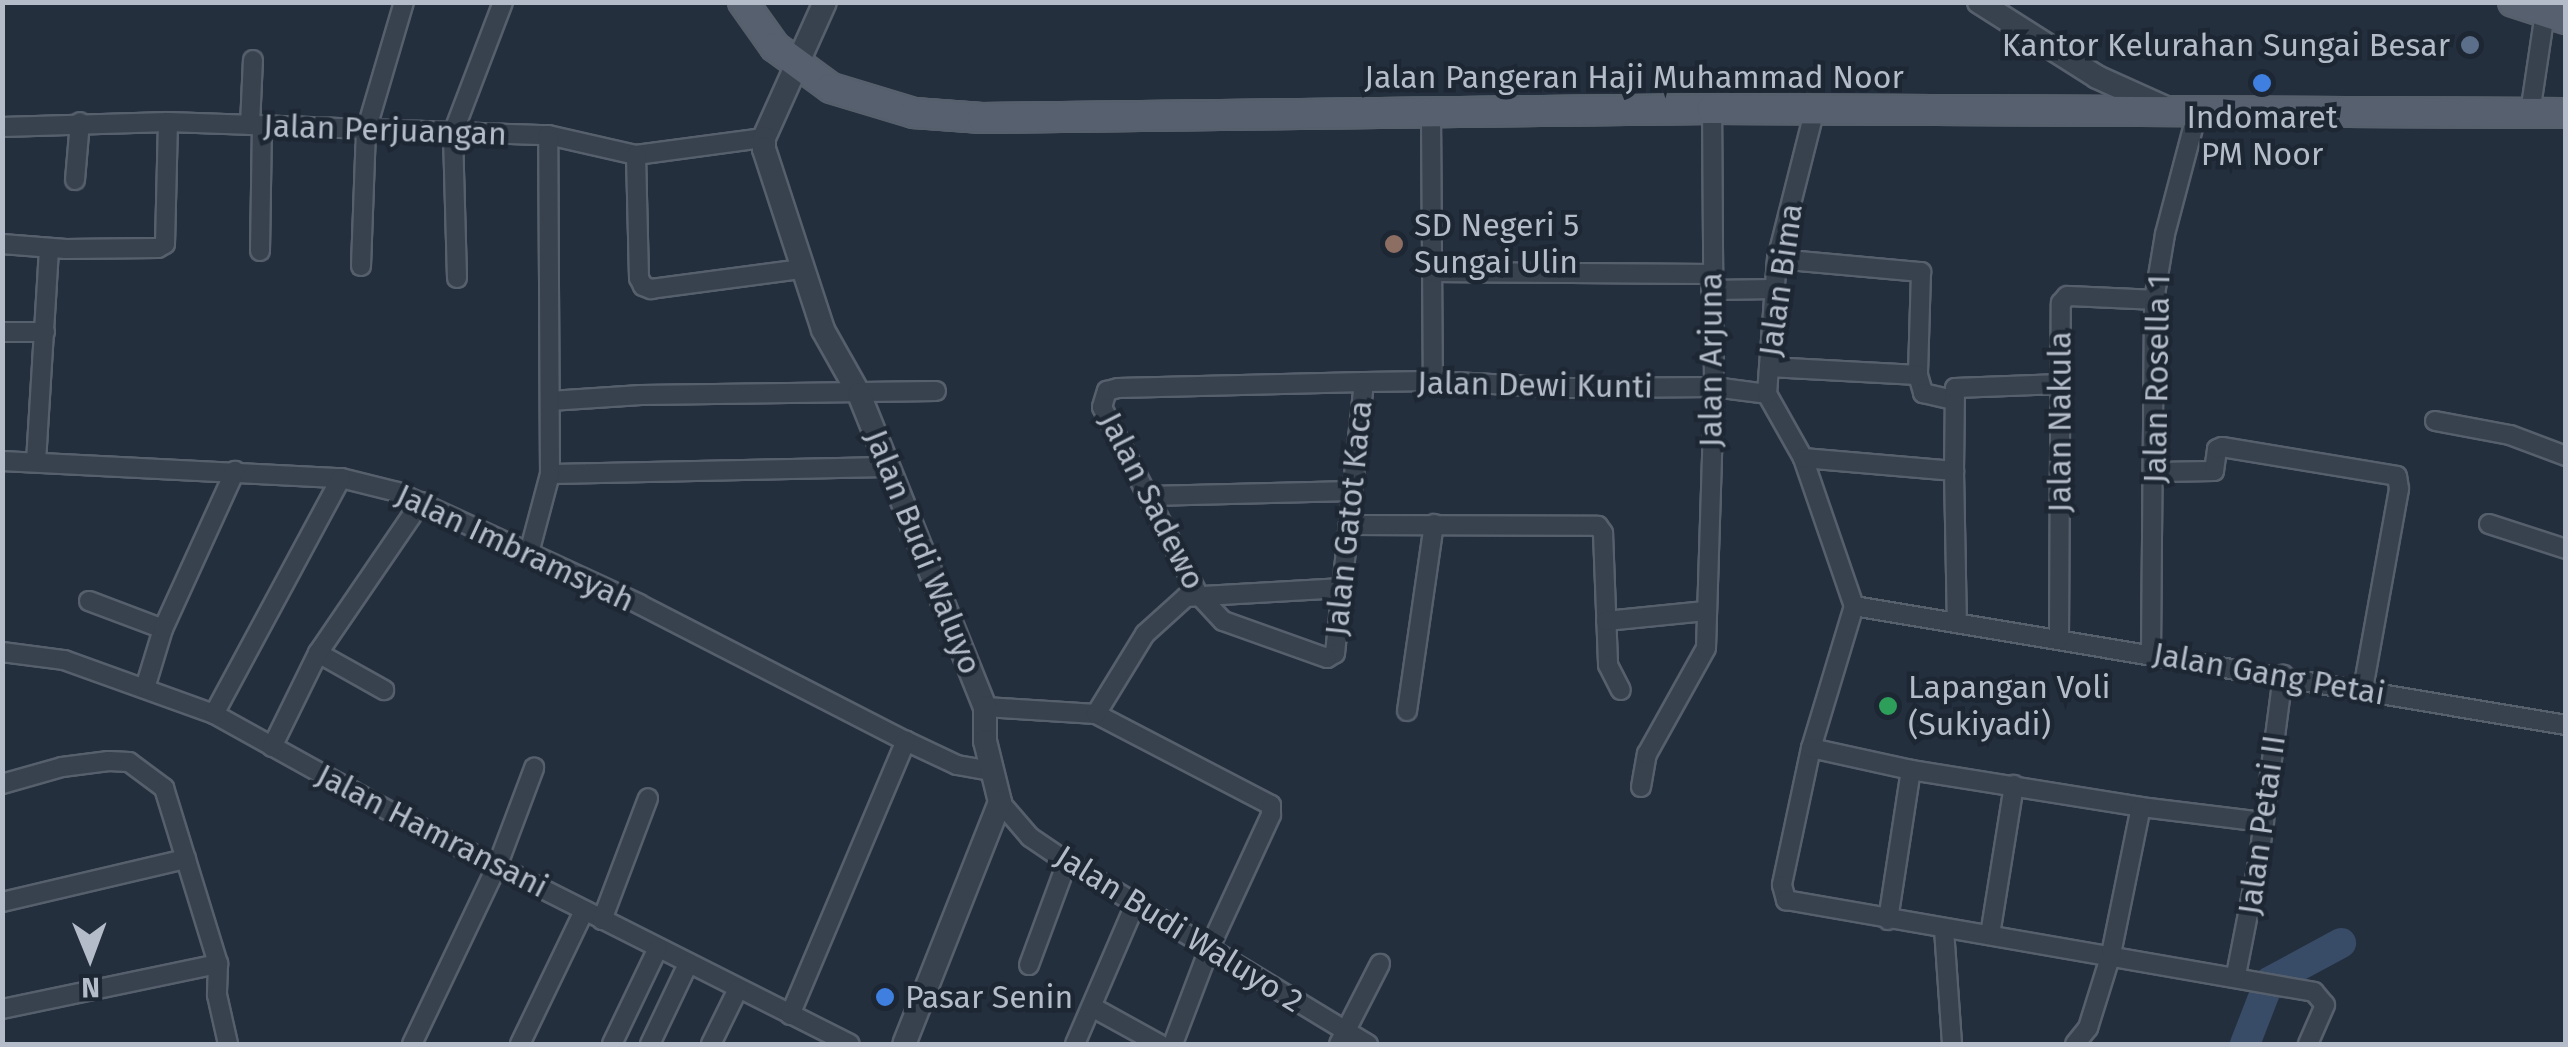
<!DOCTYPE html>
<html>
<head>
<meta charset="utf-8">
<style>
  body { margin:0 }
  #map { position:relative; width:2568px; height:1047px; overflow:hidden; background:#242f3e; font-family:"Fira Sans",sans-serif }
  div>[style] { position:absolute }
  .river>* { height:30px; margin:-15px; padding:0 15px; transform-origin:15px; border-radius:15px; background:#394c67 }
  .roads { filter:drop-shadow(2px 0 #565f6c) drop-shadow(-2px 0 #565f6c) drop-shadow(0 2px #565f6c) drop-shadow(0 -2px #565f6c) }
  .minor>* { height:18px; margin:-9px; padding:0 9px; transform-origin:9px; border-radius:9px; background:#38414e }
  .tertiary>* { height:22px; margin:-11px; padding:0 11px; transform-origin:11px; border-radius:11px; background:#38414e }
  .primary>* { height:28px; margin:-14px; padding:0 14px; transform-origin:14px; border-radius:14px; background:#56606e }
  .dots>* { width:28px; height:28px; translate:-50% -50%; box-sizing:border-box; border:5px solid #1d2633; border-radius:50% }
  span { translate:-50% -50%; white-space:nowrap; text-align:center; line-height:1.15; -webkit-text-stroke:9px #1d2633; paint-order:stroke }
  .poi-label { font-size:32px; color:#b4bcc9 }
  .right { translate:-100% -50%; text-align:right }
  .left { translate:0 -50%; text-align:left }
  .street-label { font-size:32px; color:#b4bcc9 }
  .frame { position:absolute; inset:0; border:5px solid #b4bcc9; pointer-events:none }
  .north { position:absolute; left:40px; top:907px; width:100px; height:100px; -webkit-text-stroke:8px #1d2633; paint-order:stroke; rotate:179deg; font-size:28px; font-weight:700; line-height:40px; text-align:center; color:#b4bcc9 }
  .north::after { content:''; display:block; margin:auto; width:35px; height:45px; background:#b4bcc9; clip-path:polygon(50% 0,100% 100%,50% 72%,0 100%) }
</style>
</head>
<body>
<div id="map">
  <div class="river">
    <i style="left:2245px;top:1044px;width:66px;rotate:-68.8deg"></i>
    <i style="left:2269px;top:982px;width:82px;rotate:-28.4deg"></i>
  </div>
  <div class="roads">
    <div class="minor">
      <i style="left:1431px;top:113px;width:268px;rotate:89.6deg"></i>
      <i style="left:2530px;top:113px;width:101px;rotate:-81.5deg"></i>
      <i style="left:250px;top:125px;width:65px;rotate:-87.4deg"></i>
      <i style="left:2px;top:127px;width:166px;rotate:-1.7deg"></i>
      <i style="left:168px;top:122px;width:380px;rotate:2deg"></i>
      <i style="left:548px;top:135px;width:90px;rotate:12.8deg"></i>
      <i style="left:636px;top:155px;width:129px;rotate:-7.6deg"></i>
      <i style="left:636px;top:155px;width:123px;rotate:88.6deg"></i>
      <i style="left:639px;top:278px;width:9px;rotate:63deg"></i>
      <i style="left:643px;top:286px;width:9px;rotate:21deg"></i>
      <i style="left:651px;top:289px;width:151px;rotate:-7.6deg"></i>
      <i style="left:75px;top:180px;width:58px;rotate:-85.1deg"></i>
      <i style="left:2px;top:244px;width:64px;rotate:4.5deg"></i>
      <i style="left:66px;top:249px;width:92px;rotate:-0.6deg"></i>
      <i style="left:158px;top:248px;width:8px;rotate:-30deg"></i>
      <i style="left:165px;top:244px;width:122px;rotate:-88.6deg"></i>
      <i style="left:260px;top:251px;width:125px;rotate:-89.1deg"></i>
      <i style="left:1777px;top:259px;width:145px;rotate:5.2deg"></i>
      <i style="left:1921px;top:272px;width:103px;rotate:91.7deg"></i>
      <i style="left:361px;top:266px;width:135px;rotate:-87.9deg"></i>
      <i style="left:366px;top:131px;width:134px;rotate:-73.6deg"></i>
      <i style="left:1432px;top:272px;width:278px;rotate:0.4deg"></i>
      <i style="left:457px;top:278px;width:145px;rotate:-91.6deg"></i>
      <i style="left:453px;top:133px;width:140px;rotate:-69.1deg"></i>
      <i style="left:1711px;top:290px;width:64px;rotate:-0.9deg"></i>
      <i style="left:2px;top:332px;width:43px"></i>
      <i style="left:1769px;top:367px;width:149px;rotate:3.1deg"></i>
      <i style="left:1918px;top:375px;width:19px;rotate:74deg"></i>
      <i style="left:1923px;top:393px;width:32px;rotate:13deg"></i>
      <i style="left:1364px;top:382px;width:273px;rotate:96.1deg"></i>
      <i style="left:1335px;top:653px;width:9px;rotate:148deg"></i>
      <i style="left:1327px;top:658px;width:110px;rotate:-160.4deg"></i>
      <i style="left:1223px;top:621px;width:37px;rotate:-133deg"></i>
      <i style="left:1198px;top:594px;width:210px;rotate:-117.2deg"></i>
      <i style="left:1102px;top:407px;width:17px;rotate:-73deg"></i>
      <i style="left:1107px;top:391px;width:11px;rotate:-15deg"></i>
      <i style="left:1118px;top:388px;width:246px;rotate:-1.4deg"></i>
      <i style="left:1364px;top:382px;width:69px;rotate:-0.8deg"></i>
      <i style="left:1433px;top:381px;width:137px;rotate:2.9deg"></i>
      <i style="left:1570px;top:388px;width:144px;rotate:-0.4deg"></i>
      <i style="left:1714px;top:387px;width:53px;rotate:7.5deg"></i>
      <i style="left:1767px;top:394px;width:73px;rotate:60.6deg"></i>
      <i style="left:1803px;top:458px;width:157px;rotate:71deg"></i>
      <i style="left:1854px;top:606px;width:148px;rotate:106.8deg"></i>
      <i style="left:1811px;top:748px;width:140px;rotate:102deg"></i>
      <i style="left:1782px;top:885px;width:16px;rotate:75deg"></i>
      <i style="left:1786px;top:900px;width:536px;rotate:9.88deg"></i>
      <i style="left:2314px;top:992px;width:17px;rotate:50deg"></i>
      <i style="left:2325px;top:1005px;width:43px;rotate:113.6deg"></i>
      <i style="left:1767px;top:394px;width:135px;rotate:-85.8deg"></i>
      <i style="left:1777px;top:259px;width:155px;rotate:-75.8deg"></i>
      <i style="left:550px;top:401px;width:91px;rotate:-3.8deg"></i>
      <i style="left:641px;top:395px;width:295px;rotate:-0.8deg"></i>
      <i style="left:2435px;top:421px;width:76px;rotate:10.6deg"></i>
      <i style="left:2510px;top:435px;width:60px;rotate:20.6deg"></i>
      <i style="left:1803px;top:458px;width:152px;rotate:4.9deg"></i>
      <i style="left:1954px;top:471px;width:83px;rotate:-89.3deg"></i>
      <i style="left:1955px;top:388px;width:106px;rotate:-2.2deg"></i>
      <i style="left:2px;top:461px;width:339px;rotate:2.9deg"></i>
      <i style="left:341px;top:478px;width:58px;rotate:14deg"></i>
      <i style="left:397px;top:492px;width:267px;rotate:24.8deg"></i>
      <i style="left:639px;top:604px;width:300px;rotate:27.2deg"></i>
      <i style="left:906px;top:741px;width:56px;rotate:25.2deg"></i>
      <i style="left:957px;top:765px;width:34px;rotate:10deg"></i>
      <i style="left:36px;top:462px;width:214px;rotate:-86.5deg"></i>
      <i style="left:1954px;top:471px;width:152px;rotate:88.9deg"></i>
      <i style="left:2156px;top:472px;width:58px;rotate:-1deg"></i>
      <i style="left:2214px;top:471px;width:22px;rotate:-82deg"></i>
      <i style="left:2217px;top:449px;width:5px;rotate:-22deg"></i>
      <i style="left:2222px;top:447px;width:177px;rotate:9.4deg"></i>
      <i style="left:2397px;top:476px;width:13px;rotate:81deg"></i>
      <i style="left:2399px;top:489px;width:204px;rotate:100.2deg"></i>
      <i style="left:550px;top:474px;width:339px;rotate:-1.2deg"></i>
      <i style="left:1148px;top:496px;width:205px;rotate:-1.4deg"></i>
      <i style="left:2489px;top:524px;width:81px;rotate:18deg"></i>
      <i style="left:1350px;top:525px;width:248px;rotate:0.2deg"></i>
      <i style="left:1598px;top:526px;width:9px;rotate:54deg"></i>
      <i style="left:1603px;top:533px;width:132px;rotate:87.8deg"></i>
      <i style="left:1608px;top:665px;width:28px;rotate:63deg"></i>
      <i style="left:529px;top:553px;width:82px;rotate:-75.1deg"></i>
      <i style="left:550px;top:474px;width:339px;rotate:-90.3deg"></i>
      <i style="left:89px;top:601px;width:79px;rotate:20.7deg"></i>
      <i style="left:1854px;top:606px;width:722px;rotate:9.49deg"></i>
      <i style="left:1606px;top:621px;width:100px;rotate:-5.7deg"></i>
      <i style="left:2059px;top:639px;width:336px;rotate:-89.7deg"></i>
      <i style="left:2061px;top:303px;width:9px;rotate:-49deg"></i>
      <i style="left:2067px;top:296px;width:87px;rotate:2.6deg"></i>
      <i style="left:2px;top:652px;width:63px;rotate:7.4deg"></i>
      <i style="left:64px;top:660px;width:159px;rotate:19.8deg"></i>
      <i style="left:214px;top:714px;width:208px;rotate:29deg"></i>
      <i style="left:396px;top:815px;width:508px;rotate:26.77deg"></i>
      <i style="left:318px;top:653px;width:76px;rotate:29.3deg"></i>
      <i style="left:2151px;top:654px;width:354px;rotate:-89.5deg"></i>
      <i style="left:2154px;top:300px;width:67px;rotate:-80.5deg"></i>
      <i style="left:2165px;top:234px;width:129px;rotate:-75.2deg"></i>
      <i style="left:145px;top:688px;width:62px;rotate:-73deg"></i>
      <i style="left:163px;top:629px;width:174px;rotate:-65.5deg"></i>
      <i style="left:985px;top:707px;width:111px;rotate:3.6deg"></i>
      <i style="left:1096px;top:714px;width:197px;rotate:27.5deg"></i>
      <i style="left:1271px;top:805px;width:10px;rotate:90deg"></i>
      <i style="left:1271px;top:815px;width:148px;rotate:114.8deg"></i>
      <i style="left:1209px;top:949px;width:102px;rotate:110.8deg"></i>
      <i style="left:1407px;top:711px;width:189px;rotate:-81.8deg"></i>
      <i style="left:214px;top:714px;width:268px;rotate:-61.7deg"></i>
      <i style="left:1096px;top:714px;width:94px;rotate:-58.5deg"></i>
      <i style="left:1145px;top:634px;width:55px;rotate:-42.1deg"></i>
      <i style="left:1186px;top:597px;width:157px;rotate:-3.3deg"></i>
      <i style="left:272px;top:747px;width:105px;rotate:-63.9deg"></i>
      <i style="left:318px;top:653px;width:183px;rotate:-55.7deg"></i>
      <i style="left:1811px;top:748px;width:102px;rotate:12.4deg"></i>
      <i style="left:1911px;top:770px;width:233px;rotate:9.1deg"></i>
      <i style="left:2141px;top:807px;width:124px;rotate:7deg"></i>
      <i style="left:2px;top:784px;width:62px;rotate:-15.8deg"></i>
      <i style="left:62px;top:767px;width:47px;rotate:-7.3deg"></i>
      <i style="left:109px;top:761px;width:20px;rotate:3deg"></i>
      <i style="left:129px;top:762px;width:44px;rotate:36.6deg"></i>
      <i style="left:164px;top:788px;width:184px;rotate:72.9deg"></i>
      <i style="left:218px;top:964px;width:31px;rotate:92deg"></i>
      <i style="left:217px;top:995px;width:50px;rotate:77.3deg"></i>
      <i style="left:1641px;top:787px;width:34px;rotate:-80deg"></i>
      <i style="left:1647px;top:754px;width:121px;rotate:-60.9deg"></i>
      <i style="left:1706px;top:648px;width:261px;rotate:-88.2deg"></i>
      <i style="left:1714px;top:387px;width:278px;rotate:-90.4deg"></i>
      <i style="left:1000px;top:802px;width:46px;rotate:49.4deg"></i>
      <i style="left:1030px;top:837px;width:45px;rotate:34deg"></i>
      <i style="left:1067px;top:862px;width:352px;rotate:31.2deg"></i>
      <i style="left:2px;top:902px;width:189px;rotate:-13.2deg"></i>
      <i style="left:602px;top:920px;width:130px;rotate:-69.3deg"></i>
      <i style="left:1888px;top:920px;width:152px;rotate:-81.3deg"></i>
      <i style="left:1944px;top:929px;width:115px;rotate:86deg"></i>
      <i style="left:1990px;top:935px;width:152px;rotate:-80.9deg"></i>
      <i style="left:1029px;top:965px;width:110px;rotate:-69.7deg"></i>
      <i style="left:2236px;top:975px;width:119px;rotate:-78.9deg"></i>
      <i style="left:2259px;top:858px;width:185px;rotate:-82.5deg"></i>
      <i style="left:1092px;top:1007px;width:77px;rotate:28.9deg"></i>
      <i style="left:2px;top:1009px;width:221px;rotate:-11.8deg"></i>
      <i style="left:790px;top:1015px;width:298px;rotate:-67.1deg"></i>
      <i style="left:412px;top:1044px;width:199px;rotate:-64.5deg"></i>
      <i style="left:498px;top:864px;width:103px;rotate:-69.4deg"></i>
      <i style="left:520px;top:1044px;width:148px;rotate:-64.3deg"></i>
      <i style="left:612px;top:1044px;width:106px;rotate:-64.4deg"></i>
      <i style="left:650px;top:1044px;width:89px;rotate:-64.6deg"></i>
      <i style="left:711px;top:1044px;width:61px;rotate:-63.9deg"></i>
      <i style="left:1075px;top:1044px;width:151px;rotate:-66.7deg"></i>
      <i style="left:1339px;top:1044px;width:90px;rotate:-62.9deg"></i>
      <i style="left:2075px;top:1044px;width:21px;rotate:-51deg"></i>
      <i style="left:2088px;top:1028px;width:77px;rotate:-72.7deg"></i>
      <i style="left:2111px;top:954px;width:150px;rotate:-78.5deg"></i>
    </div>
    <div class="tertiary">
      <i style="left:825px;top:2px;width:149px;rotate:114.2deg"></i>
      <i style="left:764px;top:138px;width:11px;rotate:90deg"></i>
      <i style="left:764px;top:149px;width:190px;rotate:71.9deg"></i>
      <i style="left:823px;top:330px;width:73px;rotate:60.6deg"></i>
      <i style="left:859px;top:394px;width:337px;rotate:68.1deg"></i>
      <i style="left:985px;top:707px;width:34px;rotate:90deg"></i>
      <i style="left:985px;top:741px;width:63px;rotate:76.2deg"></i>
      <i style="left:1000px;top:802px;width:260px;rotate:111.6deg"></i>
      <i style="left:1979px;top:2px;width:140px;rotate:32.4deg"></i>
      <i style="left:2097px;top:77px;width:78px;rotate:24.3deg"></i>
    </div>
    <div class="primary">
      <i style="left:743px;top:2px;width:55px;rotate:54.6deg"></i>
      <i style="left:775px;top:47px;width:69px;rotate:36.2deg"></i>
      <i style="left:831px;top:88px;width:87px;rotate:16.8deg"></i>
      <i style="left:914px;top:113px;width:68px;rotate:4.2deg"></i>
      <i style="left:982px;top:118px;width:730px;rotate:-0.71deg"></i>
      <i style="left:1712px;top:109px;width:854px;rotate:0.27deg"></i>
      <i style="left:2513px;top:2px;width:56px;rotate:17.8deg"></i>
    </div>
  </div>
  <div class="dots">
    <i style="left:2470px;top:45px;background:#5c6f8a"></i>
    <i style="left:2262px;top:83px;background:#3f7fe0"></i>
    <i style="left:1394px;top:244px;background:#8d6e63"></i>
    <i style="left:1888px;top:706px;background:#2e9e5b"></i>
    <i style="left:885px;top:997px;background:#3f7fe0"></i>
  </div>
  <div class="poi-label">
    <span class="right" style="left:2450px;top:45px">Kantor Kelurahan Sungai Besar</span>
    <span style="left:2262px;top:136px">Indomaret<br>PM Noor</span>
    <span class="left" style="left:1414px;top:244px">SD Negeri 5<br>Sungai Ulin</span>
    <span class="left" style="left:1908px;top:706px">Lapangan Voli<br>(Sukiyadi)</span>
    <span class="left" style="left:905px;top:997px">Pasar Senin</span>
  </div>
  <div class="street-label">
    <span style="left:1634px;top:77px">Jalan Pangeran Haji Muhammad Noor</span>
    <span style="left:385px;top:130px;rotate:2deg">Jalan Perjuangan</span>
    <span style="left:1781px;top:280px;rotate:-82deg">Jalan Bima</span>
    <span style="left:1711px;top:360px;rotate:-90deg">Jalan Arjuna</span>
    <span style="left:2157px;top:379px;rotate:-89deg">Jalan Rosella 1</span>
    <span style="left:1535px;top:385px;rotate:1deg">Jalan Dewi Kunti</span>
    <span style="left:2060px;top:422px;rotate:-90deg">Jalan Nakula</span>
    <span style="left:1152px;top:501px;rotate:63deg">Jalan Sadewo</span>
    <span style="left:1349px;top:518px;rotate:-84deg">Jalan Gatot Kaca</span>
    <span style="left:515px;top:548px;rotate:25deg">Jalan Imbramsyah</span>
    <span style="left:923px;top:552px;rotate:68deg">Jalan Budi Waluyo</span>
    <span style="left:2269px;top:674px;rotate:10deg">Jalan Gang Petai</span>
    <span style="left:2262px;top:825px;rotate:-82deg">Jalan Petai II</span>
    <span style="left:432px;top:831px;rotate:27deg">Jalan Hamransani</span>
    <span style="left:1179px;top:929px;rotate:32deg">Jalan Budi Waluyo 2</span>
  </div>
  <div class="frame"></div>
  <div class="north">N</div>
</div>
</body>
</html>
